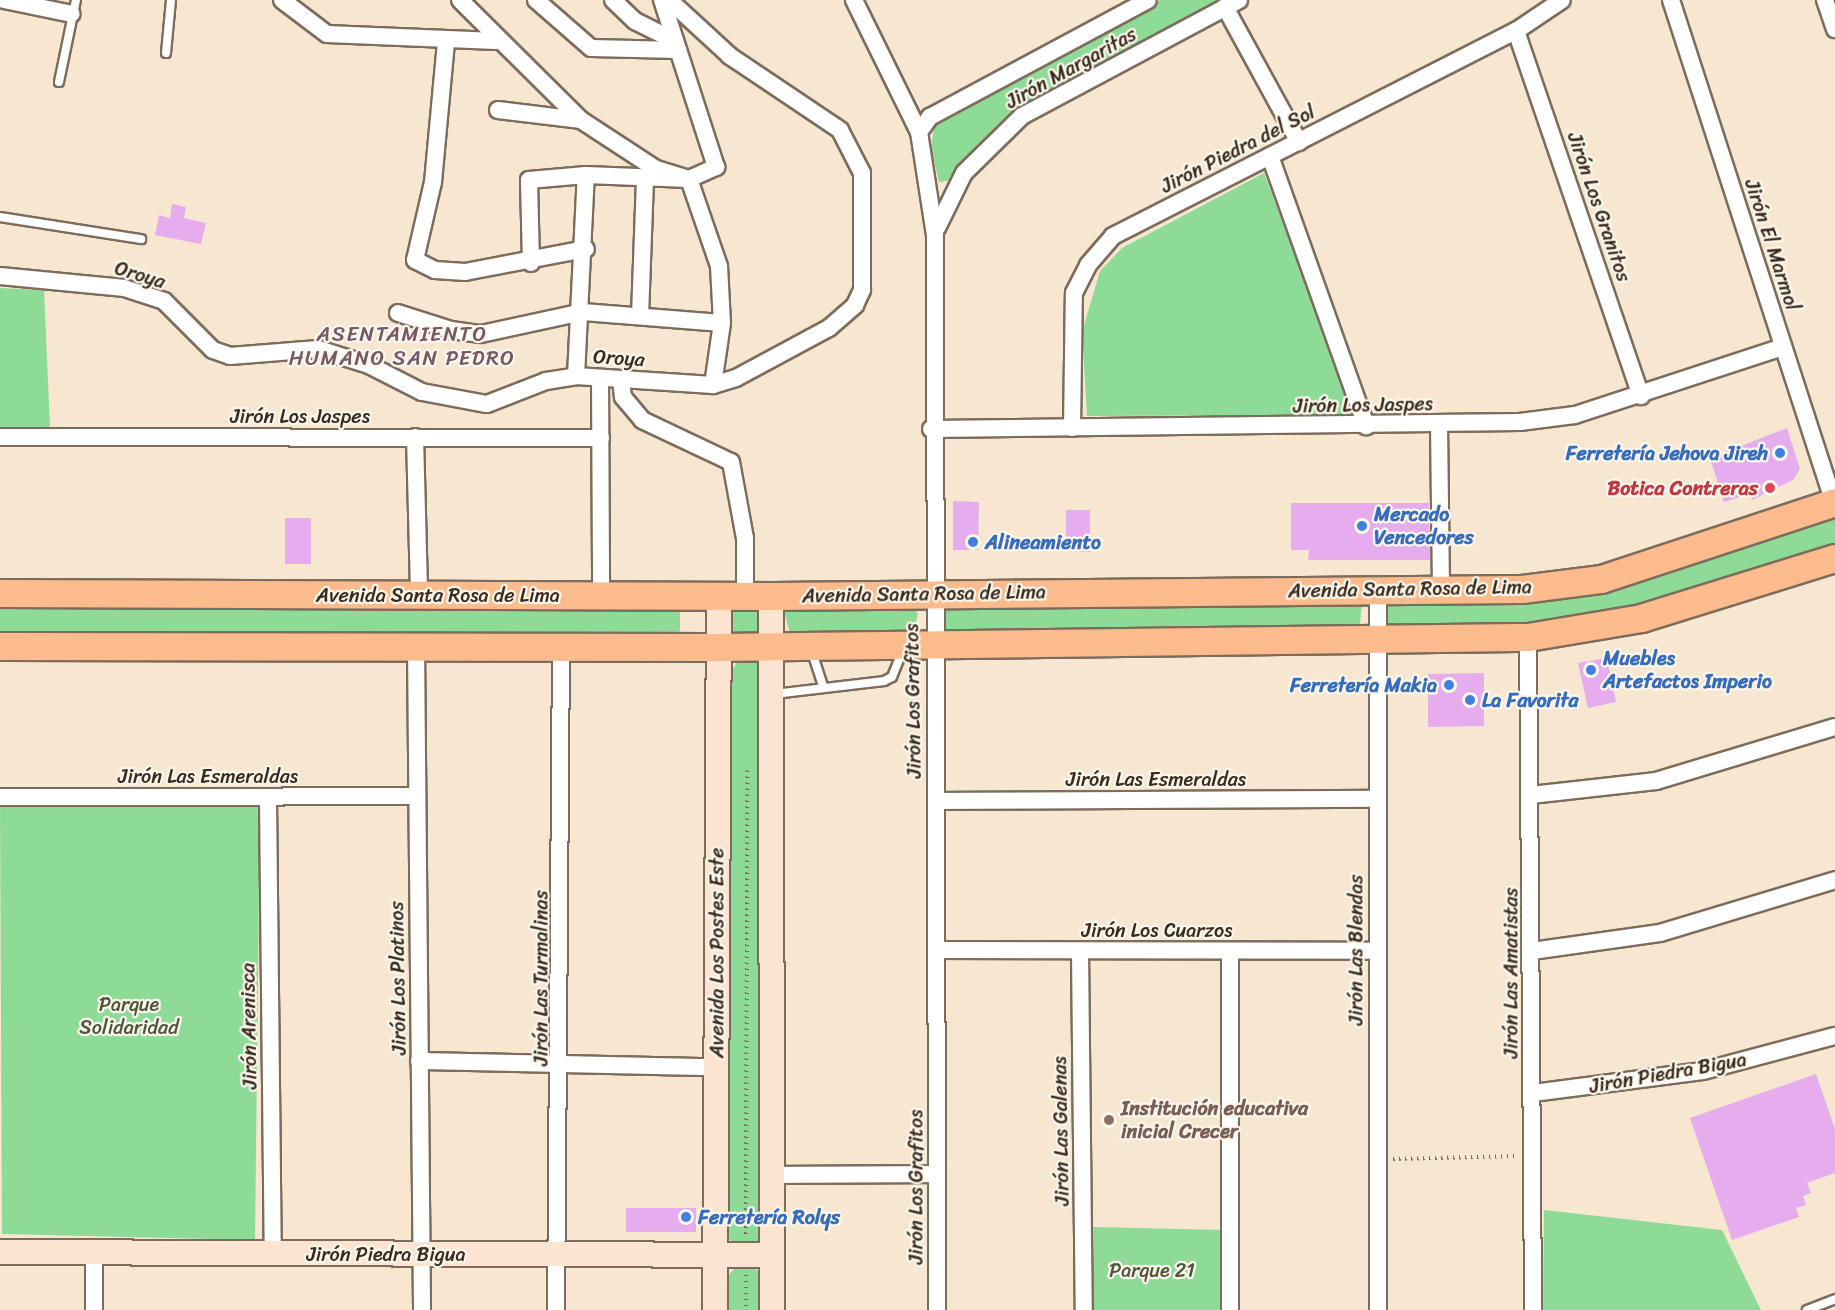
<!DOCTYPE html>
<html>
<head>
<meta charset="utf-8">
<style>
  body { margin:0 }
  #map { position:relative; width:1835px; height:1310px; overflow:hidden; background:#f7e6d0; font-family:Sriracha,sans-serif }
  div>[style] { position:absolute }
  .green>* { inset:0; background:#8edb98 }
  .round { border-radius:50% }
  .building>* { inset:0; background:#e5aded }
  .path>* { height:4px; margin-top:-2px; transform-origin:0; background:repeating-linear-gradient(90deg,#7d6c5c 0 1.5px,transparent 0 6px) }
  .roads { filter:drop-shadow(2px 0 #7d6c5c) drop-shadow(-2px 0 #7d6c5c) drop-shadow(0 2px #7d6c5c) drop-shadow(0 -2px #7d6c5c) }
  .lane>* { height:8px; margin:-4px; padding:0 4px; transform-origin:4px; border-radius:4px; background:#fff }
  .street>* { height:16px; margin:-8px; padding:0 8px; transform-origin:8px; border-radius:8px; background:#fff }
  .secondary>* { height:24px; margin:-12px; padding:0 12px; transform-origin:12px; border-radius:12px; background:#fde4d1 }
  .primary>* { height:27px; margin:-13.5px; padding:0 13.5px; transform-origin:13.5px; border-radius:13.5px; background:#fbbb8c }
  .dots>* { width:16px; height:16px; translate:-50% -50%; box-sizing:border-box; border:3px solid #fbf7ec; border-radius:50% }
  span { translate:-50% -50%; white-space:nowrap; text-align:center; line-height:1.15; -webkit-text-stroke:4.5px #fbf7ec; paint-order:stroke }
  .street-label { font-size:20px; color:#3b2a1e }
  .shop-label { font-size:20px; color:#366cbe; font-weight:700 }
  .right { translate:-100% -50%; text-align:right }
  .left { translate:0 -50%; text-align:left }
  .health-label { font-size:20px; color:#be3a42; font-weight:700 }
  .park-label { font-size:20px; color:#50563c }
  .education-label { font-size:20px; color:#785e54; font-weight:700 }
  .neighbourhood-label { font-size:21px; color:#765866; letter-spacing:1.5px }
</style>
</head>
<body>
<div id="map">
  <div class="green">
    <i style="clip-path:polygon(1160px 0,1225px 0,1009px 118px,964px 161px,952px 180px,939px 182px,931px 148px,935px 120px)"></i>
    <i style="clip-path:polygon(1264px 173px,1352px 408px,1348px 415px,1087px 416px,1082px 332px,1100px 271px,1122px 248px)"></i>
    <i style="clip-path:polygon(0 288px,44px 290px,50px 427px,0 428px)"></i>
    <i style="clip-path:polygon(1835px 512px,1835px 547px,1680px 598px,1559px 625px,1390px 631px,1384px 621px,1386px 603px,1511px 597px)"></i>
    <i style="clip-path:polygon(0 601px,680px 609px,680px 630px,677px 637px,0 636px)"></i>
    <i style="clip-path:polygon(911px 602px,918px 614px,914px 629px,904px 633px,799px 635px,789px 631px,784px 610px,792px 603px)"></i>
    <i style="clip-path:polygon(946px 602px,1362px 603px,1360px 624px,1352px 631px,948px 637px,941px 628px)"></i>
    <i class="round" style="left:729px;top:605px;width:32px;height:32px"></i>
    <i style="clip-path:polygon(756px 661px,763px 666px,763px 1233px,757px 1244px,738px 1246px,727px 1238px,731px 672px,737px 662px)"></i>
    <i style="clip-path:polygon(0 802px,260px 802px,255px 1240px,2px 1234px)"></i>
    <i style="clip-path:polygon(1544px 1210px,1722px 1230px,1761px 1310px,1543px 1310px)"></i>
    <i style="clip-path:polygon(1093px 1227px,1225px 1230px,1225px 1310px,1093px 1310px)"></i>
    <i style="clip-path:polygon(755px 1268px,763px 1277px,764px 1310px,725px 1310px,725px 1279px,734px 1269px)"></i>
  </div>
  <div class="building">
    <i style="clip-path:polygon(172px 204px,186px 207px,184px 218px,206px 223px,201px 244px,155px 235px,159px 215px,170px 218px)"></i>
    <i style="clip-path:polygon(1787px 428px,1800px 469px,1793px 480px,1752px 500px,1750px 494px,1724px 502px,1710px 458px)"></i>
    <i style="clip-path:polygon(953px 501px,979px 502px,978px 550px,953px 550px)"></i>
    <i style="clip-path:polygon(1291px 503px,1429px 503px,1430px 560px,1308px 560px,1309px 550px,1291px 550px)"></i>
    <i style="clip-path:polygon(1066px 510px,1090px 510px,1090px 552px,1066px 551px)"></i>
    <i style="clip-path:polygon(285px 518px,311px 518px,311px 564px,285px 564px)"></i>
    <i style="clip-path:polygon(1607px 658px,1616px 702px,1588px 708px,1578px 663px)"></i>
    <i style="clip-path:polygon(1484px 673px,1484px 726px,1428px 727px,1428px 674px)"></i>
    <i style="clip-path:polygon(1816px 1074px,1835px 1129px,1835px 1173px,1807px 1183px,1811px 1193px,1803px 1196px,1806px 1205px,1796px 1208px,1799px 1217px,1732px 1240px,1690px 1118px)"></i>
    <i style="clip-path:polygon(626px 1208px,696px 1208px,696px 1232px,626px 1232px)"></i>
  </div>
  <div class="path">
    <i style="left:1393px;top:1159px;width:122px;rotate:-1.4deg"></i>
    <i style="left:746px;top:1234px;width:466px;rotate:-89.8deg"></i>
    <i style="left:746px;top:1275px;width:35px;rotate:90deg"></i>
  </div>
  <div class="roads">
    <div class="lane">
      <i style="left:166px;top:53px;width:53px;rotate:-84.6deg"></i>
      <i style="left:59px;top:82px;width:84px;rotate:-78.3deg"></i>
      <i style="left:0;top:217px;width:143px;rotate:8.9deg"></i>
      <i style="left:811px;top:649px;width:38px;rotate:72deg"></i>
      <i style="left:774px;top:694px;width:111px;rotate:-6.7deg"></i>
      <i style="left:884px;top:681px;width:9px;rotate:-27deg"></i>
      <i style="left:892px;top:677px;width:29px;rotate:-68deg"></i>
      <i style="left:1807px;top:1310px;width:30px;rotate:-21deg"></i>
    </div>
    <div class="street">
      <i style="left:4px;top:0;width:69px;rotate:11.6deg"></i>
      <i style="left:282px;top:0;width:56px;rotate:37.1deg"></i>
      <i style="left:327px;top:34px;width:169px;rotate:2.4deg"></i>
      <i style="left:460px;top:0;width:170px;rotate:44.8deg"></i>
      <i style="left:581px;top:120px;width:90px;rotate:33.2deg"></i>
      <i style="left:656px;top:169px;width:34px;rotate:17deg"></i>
      <i style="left:689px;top:179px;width:92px;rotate:71deg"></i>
      <i style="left:719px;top:266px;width:57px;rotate:87deg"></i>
      <i style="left:722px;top:323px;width:63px;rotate:98.3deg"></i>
      <i style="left:536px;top:0;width:73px;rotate:41.1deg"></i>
      <i style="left:591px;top:48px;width:87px;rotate:1.3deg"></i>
      <i style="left:613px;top:0;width:30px;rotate:44deg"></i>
      <i style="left:635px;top:21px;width:45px;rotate:26.6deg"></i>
      <i style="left:854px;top:0;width:147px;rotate:63.8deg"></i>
      <i style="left:919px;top:132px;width:104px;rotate:81.2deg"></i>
      <i style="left:935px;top:235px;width:1075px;rotate:89.89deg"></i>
      <i style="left:1671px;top:0;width:529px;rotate:72.04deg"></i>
      <i style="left:1825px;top:0;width:31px;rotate:71deg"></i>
      <i style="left:1225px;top:7px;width:154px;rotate:61.3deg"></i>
      <i style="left:1516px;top:31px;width:386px;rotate:71.1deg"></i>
      <i style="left:446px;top:42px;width:141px;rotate:95.3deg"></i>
      <i style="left:433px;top:182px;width:80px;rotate:103deg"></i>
      <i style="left:415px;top:260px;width:22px;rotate:27deg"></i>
      <i style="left:435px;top:270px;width:30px;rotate:4deg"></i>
      <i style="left:465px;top:272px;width:123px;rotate:-10.8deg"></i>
      <i style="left:498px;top:110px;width:84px;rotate:6.9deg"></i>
      <i style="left:919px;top:132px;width:19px;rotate:-54deg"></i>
      <i style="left:930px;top:117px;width:247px;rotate:-28.2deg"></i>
      <i style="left:1270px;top:156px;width:287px;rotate:70.4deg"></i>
      <i style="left:937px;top:228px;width:61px;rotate:-63.9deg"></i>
      <i style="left:964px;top:173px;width:81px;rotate:-44.5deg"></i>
      <i style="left:1022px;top:116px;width:246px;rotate:-28.1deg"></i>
      <i style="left:531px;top:263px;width:83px;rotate:-91.4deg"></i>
      <i style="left:529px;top:180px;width:57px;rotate:-5deg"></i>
      <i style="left:586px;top:175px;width:103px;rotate:2.2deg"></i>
      <i style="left:689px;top:179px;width:30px;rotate:-24deg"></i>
      <i style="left:716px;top:167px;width:176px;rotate:-107.9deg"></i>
      <i style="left:0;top:276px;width:125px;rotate:5.5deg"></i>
      <i style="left:124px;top:288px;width:42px;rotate:18deg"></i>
      <i style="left:164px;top:301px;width:69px;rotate:45deg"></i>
      <i style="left:213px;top:350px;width:18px;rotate:19deg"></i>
      <i style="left:230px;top:356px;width:88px;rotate:-4.5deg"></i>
      <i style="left:318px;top:349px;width:53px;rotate:17.4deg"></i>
      <i style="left:369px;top:365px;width:59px;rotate:27deg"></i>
      <i style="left:422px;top:392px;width:66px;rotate:10.5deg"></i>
      <i style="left:487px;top:404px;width:63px;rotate:-21.3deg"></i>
      <i style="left:546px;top:381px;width:30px;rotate:-9deg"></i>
      <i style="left:576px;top:376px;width:137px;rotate:3.8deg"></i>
      <i style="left:713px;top:385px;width:24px;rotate:-17deg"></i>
      <i style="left:736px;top:378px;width:106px;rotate:-28.3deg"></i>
      <i style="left:829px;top:328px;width:35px;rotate:-41deg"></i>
      <i style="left:855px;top:305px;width:17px;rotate:-65deg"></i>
      <i style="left:862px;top:290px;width:117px;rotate:-90deg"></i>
      <i style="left:862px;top:173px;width:48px;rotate:-117.1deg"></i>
      <i style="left:840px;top:130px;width:133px;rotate:-146.1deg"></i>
      <i style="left:730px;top:56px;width:83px;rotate:-137.4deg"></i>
      <i style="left:398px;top:313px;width:56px;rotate:17.8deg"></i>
      <i style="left:451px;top:330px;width:30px;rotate:8deg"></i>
      <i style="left:481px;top:334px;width:104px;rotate:-12.2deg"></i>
      <i style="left:583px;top:312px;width:139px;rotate:4.5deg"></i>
      <i style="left:640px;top:316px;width:135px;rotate:-87.9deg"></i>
      <i style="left:576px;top:376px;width:201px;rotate:-87.2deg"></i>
      <i style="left:600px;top:378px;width:218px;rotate:89.7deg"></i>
      <i style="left:621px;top:379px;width:18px;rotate:84deg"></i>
      <i style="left:623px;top:397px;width:30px;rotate:50deg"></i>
      <i style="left:642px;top:420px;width:98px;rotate:25.3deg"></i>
      <i style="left:731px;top:462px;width:77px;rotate:79.6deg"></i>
      <i style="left:745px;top:538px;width:58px;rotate:90deg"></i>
      <i style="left:1439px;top:424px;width:166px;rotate:89.3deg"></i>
      <i style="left:1072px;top:428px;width:135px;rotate:-89.2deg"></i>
      <i style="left:1074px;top:293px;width:31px;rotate:-63deg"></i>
      <i style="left:1088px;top:265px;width:38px;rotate:-49deg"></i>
      <i style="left:1113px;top:236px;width:452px;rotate:-27deg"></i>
      <i style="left:1516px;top:31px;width:55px;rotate:-34deg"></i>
      <i style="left:931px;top:429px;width:589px;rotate:-0.68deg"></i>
      <i style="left:1520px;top:422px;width:55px;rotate:-7.3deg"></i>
      <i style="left:1575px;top:415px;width:219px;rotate:-18.1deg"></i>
      <i style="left:0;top:437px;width:601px;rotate:0.1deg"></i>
      <i style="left:415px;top:437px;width:158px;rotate:88.5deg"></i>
      <i style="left:1378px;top:590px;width:720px;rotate:90deg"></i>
      <i style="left:1528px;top:637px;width:673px;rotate:89.57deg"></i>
      <i style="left:416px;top:645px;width:665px;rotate:89.48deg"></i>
      <i style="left:1531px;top:795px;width:126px;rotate:-6.4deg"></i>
      <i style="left:1656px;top:781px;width:187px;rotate:-16.8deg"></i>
      <i style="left:0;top:797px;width:417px;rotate:-0.1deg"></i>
      <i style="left:268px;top:798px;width:456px;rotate:89.4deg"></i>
      <i style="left:936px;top:801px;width:441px;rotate:-0.3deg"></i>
      <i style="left:936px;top:950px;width:441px;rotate:0.1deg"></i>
      <i style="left:1080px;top:951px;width:359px;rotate:89.4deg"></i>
      <i style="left:1532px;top:951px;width:129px;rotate:-8deg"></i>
      <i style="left:1660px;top:933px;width:183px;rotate:-16.8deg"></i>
      <i style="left:419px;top:1061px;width:297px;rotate:1.2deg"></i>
      <i style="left:1533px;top:1093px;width:171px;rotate:-7.4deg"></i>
      <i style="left:1703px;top:1071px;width:137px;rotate:-14.9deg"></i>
      <i style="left:772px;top:1175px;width:165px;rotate:-0.3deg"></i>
      <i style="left:94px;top:1310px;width:57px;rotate:-90deg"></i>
      <i style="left:556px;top:1310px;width:665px;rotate:-89.57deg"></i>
      <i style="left:1230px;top:1310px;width:359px;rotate:-90deg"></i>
    </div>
    <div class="secondary">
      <i style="left:771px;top:596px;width:714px;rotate:89.92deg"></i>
      <i style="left:0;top:1252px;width:771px;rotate:0.22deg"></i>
      <i style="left:715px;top:1310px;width:714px;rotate:-89.68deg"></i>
    </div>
    <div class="primary">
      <i style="left:0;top:593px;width:771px;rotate:0.22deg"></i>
      <i style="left:771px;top:596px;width:751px;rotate:-0.53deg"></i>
      <i style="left:1522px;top:589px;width:80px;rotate:-7.2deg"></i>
      <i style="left:1601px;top:579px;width:246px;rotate:-18.2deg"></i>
      <i style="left:0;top:646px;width:718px;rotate:0.08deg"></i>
      <i style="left:718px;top:647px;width:810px;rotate:-0.71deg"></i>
      <i style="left:1528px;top:637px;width:115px;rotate:-9.5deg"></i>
      <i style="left:1641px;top:618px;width:203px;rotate:-17.2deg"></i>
    </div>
  </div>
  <div class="dots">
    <i style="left:1780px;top:453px;background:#3f7fe0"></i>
    <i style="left:1770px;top:488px;background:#e0444e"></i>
    <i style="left:1362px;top:526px;background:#3f7fe0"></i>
    <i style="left:973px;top:542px;background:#3f7fe0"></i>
    <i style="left:1591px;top:670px;background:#3f7fe0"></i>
    <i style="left:1449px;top:685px;background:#3f7fe0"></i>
    <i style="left:1470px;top:700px;background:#3f7fe0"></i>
    <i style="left:1109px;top:1120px;background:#8d6e63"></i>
    <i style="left:686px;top:1217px;background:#3f7fe0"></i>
  </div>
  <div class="street-label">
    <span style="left:1071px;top:68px;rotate:-29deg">Jirón Margaritas</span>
    <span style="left:1238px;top:149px;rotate:-27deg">Jirón Piedra del Sol</span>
    <span style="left:1599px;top:207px;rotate:71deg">Jirón Los Granitos</span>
    <span style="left:1772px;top:245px;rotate:72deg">Jirón El Marmol</span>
    <span style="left:140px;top:275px;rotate:17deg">Oroya</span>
    <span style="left:619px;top:358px;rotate:4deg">Oroya</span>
    <span style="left:1363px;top:405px;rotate:-1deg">Jirón Los Jaspes</span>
    <span style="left:300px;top:416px">Jirón Los Jaspes</span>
    <span style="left:1410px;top:589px;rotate:-1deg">Avenida Santa Rosa de Lima</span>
    <span style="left:924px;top:594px;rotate:-1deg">Avenida Santa Rosa de Lima</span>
    <span style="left:438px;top:595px">Avenida Santa Rosa de Lima</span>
    <span style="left:913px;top:701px;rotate:-91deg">Jirón Los Grafitos</span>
    <span style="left:208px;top:776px">Jirón Las Esmeraldas</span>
    <span style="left:1156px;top:779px">Jirón Las Esmeraldas</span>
    <span style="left:1157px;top:930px">Jirón Los Cuarzos</span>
    <span style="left:1356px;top:950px;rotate:-90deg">Jirón Las Blendas</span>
    <span style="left:717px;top:953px;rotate:-90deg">Avenida Los Postes Este</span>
    <span style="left:1511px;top:973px;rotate:-90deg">Jirón Las Amatistas</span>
    <span style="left:398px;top:978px;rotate:-91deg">Jirón Los Platinos</span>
    <span style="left:541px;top:978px;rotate:-90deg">Jirón Las Turmalinas</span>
    <span style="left:249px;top:1026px;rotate:-91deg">Jirón Arenisca</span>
    <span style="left:1668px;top:1073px;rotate:-10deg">Jirón Piedra Bigua</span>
    <span style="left:1061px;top:1131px;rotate:-91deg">Jirón Las Galenas</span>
    <span style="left:916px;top:1187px;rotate:-90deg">Jirón Los Grafitos</span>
    <span style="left:386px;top:1254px">Jirón Piedra Bigua</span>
  </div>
  <div class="shop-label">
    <span class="right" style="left:1768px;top:453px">Ferretería Jehova Jireh</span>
    <span class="left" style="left:1374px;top:526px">Mercado<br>Vencedores</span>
    <span class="left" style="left:985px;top:542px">Alineamiento</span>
    <span class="left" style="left:1603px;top:670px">Muebles<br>Artefactos Imperio</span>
    <span class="right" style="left:1437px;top:685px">Ferretería Makia</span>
    <span class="left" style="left:1482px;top:700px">La Favorita</span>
    <span class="left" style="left:698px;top:1217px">Ferretería Rolys</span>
  </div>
  <div class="health-label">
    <span class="right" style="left:1758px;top:488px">Botica Contreras</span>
  </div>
  <div class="park-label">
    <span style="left:129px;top:1016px">Parque<br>Solidaridad</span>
    <span style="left:1152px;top:1270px">Parque 21</span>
  </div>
  <div class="education-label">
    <span class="left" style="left:1121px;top:1120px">Institución educativa<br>inicial Crecer</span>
  </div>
  <div class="neighbourhood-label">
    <span style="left:402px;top:346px">ASENTAMIENTO<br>HUMANO SAN PEDRO</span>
  </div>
</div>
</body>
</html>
